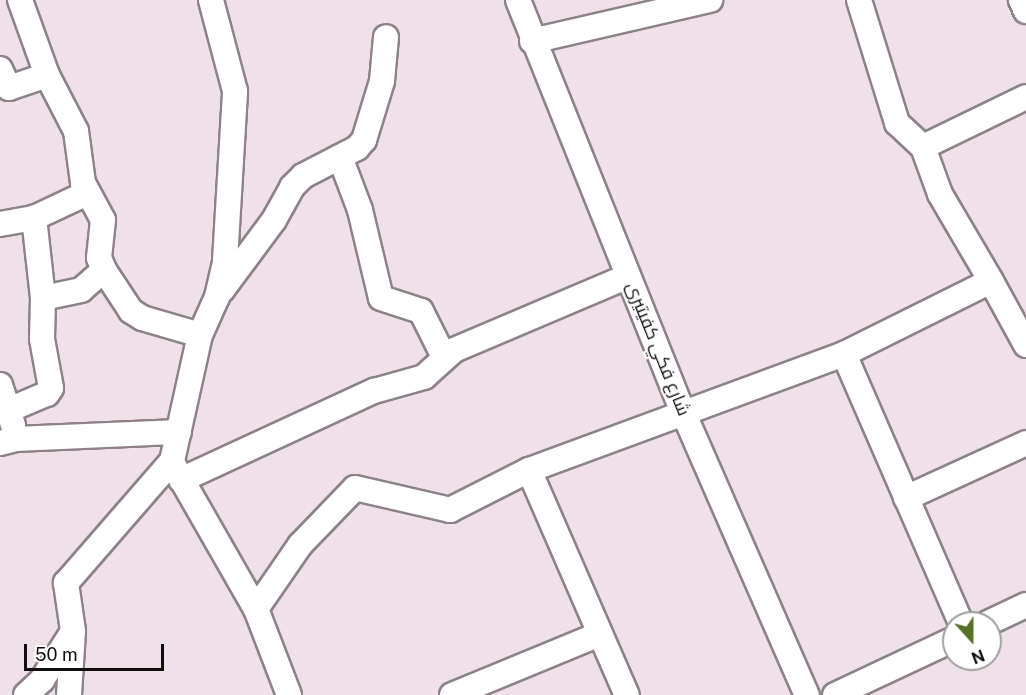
<!DOCTYPE html>
<html>
<head>
<meta charset="utf-8">
<style>
  body { margin:0 }
  #map { position:relative; width:1026px; height:695px; overflow:hidden; background:#efe1e7; font-family:"Public Sans",Cairo,sans-serif }
  div>[style] { position:absolute }
  .roads { filter:drop-shadow(2px 0 #8e8288) drop-shadow(-2px 0 #8e8288) drop-shadow(0 2px #8e8288) drop-shadow(0 -2px #8e8288) }
  .minor>* { height:24px; margin:-12px; padding:0 12px; transform-origin:12px; border-radius:12px; background:#fff }
  span { translate:-50% -50%; white-space:nowrap; text-align:center; line-height:1.15; -webkit-text-stroke:4.5px #fff; paint-order:stroke }
  .street-label { font-size:18px; color:#110c0e }
  .north { position:absolute; left:942px; top:611px; width:60px; height:60px; box-sizing:border-box; background:#fff; border:2px solid #a09e9f; border-radius:50%; rotate:159deg; font-size:16px; font-weight:700; line-height:24px; text-align:center; color:#110c0e }
  .north::after { content:''; display:block; margin:auto; width:21px; height:27px; background:#567125; clip-path:polygon(50% 0,100% 100%,50% 72%,0 100%) }
  .scale { position:absolute; left:24px; top:644px; width:140px; height:27px; box-sizing:border-box; border:3px solid #110c0e; border-top:0; padding-left:8px; font-size:18px; line-height:21px; white-space:nowrap; color:#110c0e; -webkit-text-stroke:4px #fff; paint-order:stroke }
</style>
</head>
<body>
<div id="map">
  <div class="roads">
    <div class="minor">
      <i style="left:20px;top:0;width:80px;rotate:70.2deg"></i>
      <i style="left:47px;top:75px;width:63px;rotate:62.6deg"></i>
      <i style="left:76px;top:131px;width:52px;rotate:82.3deg"></i>
      <i style="left:83px;top:183px;width:42px;rotate:61.6deg"></i>
      <i style="left:103px;top:220px;width:38px;rotate:96deg"></i>
      <i style="left:99px;top:258px;width:13px;rotate:67deg"></i>
      <i style="left:104px;top:270px;width:49px;rotate:56.6deg"></i>
      <i style="left:131px;top:311px;width:13px;rotate:32deg"></i>
      <i style="left:142px;top:318px;width:60px;rotate:16.3deg"></i>
      <i style="left:518px;top:0;width:446px;rotate:68.2deg"></i>
      <i style="left:684px;top:414px;width:307px;rotate:66.4deg"></i>
      <i style="left:859px;top:0;width:129px;rotate:72.8deg"></i>
      <i style="left:897px;top:123px;width:35px;rotate:43deg"></i>
      <i style="left:923px;top:147px;width:50px;rotate:70.1deg"></i>
      <i style="left:940px;top:194px;width:101px;rotate:59.6deg"></i>
      <i style="left:1021px;top:0;width:12px;rotate:66deg"></i>
      <i style="left:532px;top:41px;width:183px;rotate:-13deg"></i>
      <i style="left:0;top:69px;width:21px;rotate:65deg"></i>
      <i style="left:9px;top:88px;width:40px;rotate:-18.9deg"></i>
      <i style="left:923px;top:147px;width:114px;rotate:-25.9deg"></i>
      <i style="left:340px;top:157px;width:57px;rotate:69.3deg"></i>
      <i style="left:360px;top:210px;width:90px;rotate:76.6deg"></i>
      <i style="left:381px;top:298px;width:42px;rotate:18deg"></i>
      <i style="left:421px;top:311px;width:51px;rotate:63.4deg"></i>
      <i style="left:0;top:224px;width:35px;rotate:-10deg"></i>
      <i style="left:34px;top:218px;width:59px;rotate:-25.3deg"></i>
      <i style="left:222px;top:290px;width:87px;rotate:-53.4deg"></i>
      <i style="left:274px;top:220px;width:38px;rotate:-61deg"></i>
      <i style="left:292px;top:187px;width:16px;rotate:-45deg"></i>
      <i style="left:303px;top:176px;width:61px;rotate:-27.4deg"></i>
      <i style="left:357px;top:148px;width:11px;rotate:-49deg"></i>
      <i style="left:364px;top:140px;width:62px;rotate:-73deg"></i>
      <i style="left:382px;top:81px;width:44px;rotate:-84.8deg"></i>
      <i style="left:43px;top:298px;width:39px;rotate:-12deg"></i>
      <i style="left:81px;top:290px;width:30px;rotate:-41deg"></i>
      <i style="left:844px;top:354px;width:164px;rotate:-26.4deg"></i>
      <i style="left:991px;top:281px;width:73px;rotate:61.3deg"></i>
      <i style="left:0;top:385px;width:42px;rotate:72deg"></i>
      <i style="left:11px;top:409px;width:39px;rotate:-23deg"></i>
      <i style="left:47px;top:394px;width:7px;rotate:-56deg"></i>
      <i style="left:51px;top:388px;width:50px;rotate:-100.4deg"></i>
      <i style="left:42px;top:339px;width:41px;rotate:-88.6deg"></i>
      <i style="left:43px;top:298px;width:81px;rotate:-96.4deg"></i>
      <i style="left:0;top:443px;width:16px;rotate:-14deg"></i>
      <i style="left:16px;top:439px;width:163px;rotate:-2.5deg"></i>
      <i style="left:174px;top:466px;width:165px;rotate:60.2deg"></i>
      <i style="left:256px;top:609px;width:92px;rotate:69deg"></i>
      <i style="left:529px;top:470px;width:245px;rotate:66.5deg"></i>
      <i style="left:181px;top:480px;width:213px;rotate:-24.8deg"></i>
      <i style="left:374px;top:391px;width:52px;rotate:-15.6deg"></i>
      <i style="left:424px;top:377px;width:40px;rotate:-42deg"></i>
      <i style="left:454px;top:350px;width:189px;rotate:-23deg"></i>
      <i style="left:906px;top:498px;width:132px;rotate:-24.6deg"></i>
      <i style="left:256px;top:609px;width:78px;rotate:-55.5deg"></i>
      <i style="left:300px;top:545px;width:79px;rotate:-46deg"></i>
      <i style="left:355px;top:488px;width:98px;rotate:13deg"></i>
      <i style="left:450px;top:510px;width:89px;rotate:-26.9deg"></i>
      <i style="left:529px;top:470px;width:336px;rotate:-20.2deg"></i>
      <i style="left:844px;top:354px;width:293px;rotate:66.5deg"></i>
      <i style="left:988px;top:623px;width:42px;rotate:-25.3deg"></i>
      <i style="left:26px;top:695px;width:22px;rotate:-43deg"></i>
      <i style="left:42px;top:680px;width:56px;rotate:-57.4deg"></i>
      <i style="left:69px;top:695px;width:64px;rotate:-86.4deg"></i>
      <i style="left:73px;top:631px;width:49px;rotate:-98.3deg"></i>
      <i style="left:66px;top:583px;width:162px;rotate:-49deg"></i>
      <i style="left:172px;top:461px;width:129px;rotate:-77.5deg"></i>
      <i style="left:200px;top:335px;width:42px;rotate:-65.9deg"></i>
      <i style="left:217px;top:297px;width:37px;rotate:-77deg"></i>
      <i style="left:225px;top:261px;width:170px;rotate:-86.6deg"></i>
      <i style="left:235px;top:91px;width:94px;rotate:-104.8deg"></i>
      <i style="left:452px;top:695px;width:160px;rotate:-22.4deg"></i>
      <i style="left:835px;top:695px;width:132px;rotate:-25.2deg"></i>
    </div>
  </div>
  <div class="street-label">
    <span style="left:658px;top:349px;rotate:68deg">شارع فكي كفيتيرى</span>
  </div>
  <div class="north">N</div>
  <div class="scale">50 m</div>
</div>
</body>
</html>
